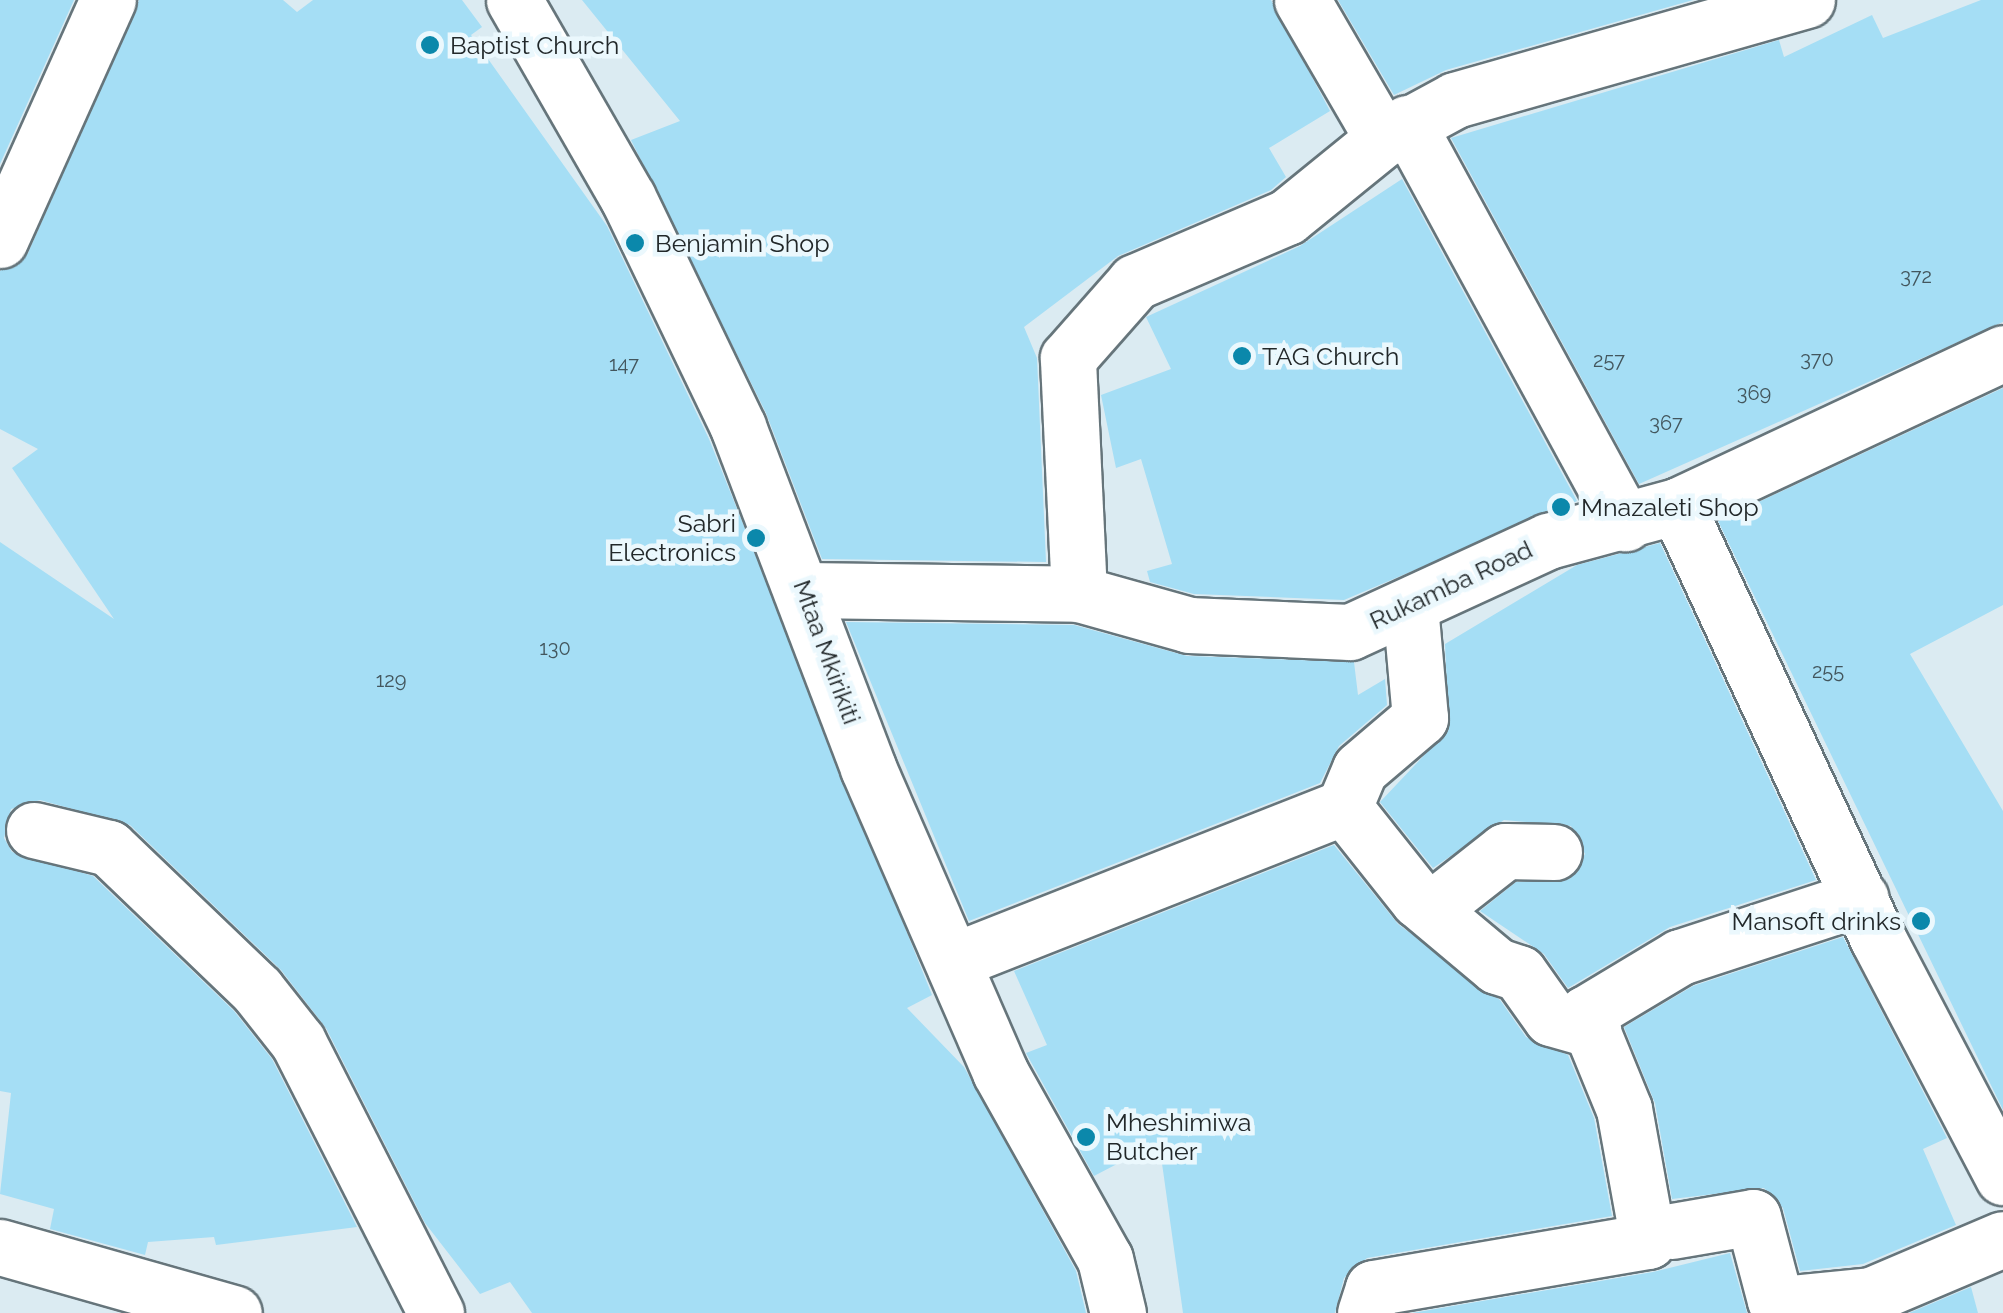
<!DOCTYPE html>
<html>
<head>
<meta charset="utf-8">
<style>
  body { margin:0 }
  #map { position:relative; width:2003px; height:1313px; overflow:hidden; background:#dbebf2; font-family:Raleway,sans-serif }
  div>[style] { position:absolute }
  .building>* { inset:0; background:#a5def5 }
  .roads { filter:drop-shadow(2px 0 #66757b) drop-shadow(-2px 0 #66757b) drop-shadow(0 2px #66757b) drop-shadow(0 -2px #66757b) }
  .street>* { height:55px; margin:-27.5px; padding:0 27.5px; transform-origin:27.5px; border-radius:27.5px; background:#fff }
  .dots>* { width:28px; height:28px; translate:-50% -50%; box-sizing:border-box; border:5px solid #ebf8fd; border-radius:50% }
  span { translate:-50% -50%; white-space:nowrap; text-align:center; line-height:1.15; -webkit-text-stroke:9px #ebf8fd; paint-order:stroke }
  .number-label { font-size:20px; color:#43565d }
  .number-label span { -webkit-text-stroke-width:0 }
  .poi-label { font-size:25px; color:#22282a }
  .left { translate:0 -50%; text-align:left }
  .right { translate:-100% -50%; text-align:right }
  .street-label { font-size:25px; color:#22282a }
</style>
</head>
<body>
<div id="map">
  <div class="building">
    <i style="clip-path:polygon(0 0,74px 0,0 164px)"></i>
    <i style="clip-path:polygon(139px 0,283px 0,297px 12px,313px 0,462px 0,482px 27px,471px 35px,607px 226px,709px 439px,932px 995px,907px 1008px,964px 1067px,1076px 1271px,1086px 1313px,532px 1313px,510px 1282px,480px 1294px,425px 1223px,326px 1028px,281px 970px,130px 825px,40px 800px,11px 809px,4px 838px,12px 852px,93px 876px,234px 1011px,272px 1059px,357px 1227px,216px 1245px,214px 1237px,148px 1242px,145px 1255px,50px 1229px,54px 1209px,0 1194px,11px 1093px,0 1091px,0 542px,114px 619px,12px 468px,38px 449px,0 429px,0 271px,28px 253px)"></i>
    <i style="clip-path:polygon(582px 0,1271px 0,1330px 111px,1269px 148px,1286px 177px,1271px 190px,1118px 256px,1024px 327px,1037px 358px,1046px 562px,822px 559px,766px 413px,631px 140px,680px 121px)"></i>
    <i style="clip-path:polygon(1338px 0,1693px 0,1446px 70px,1394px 95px)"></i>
    <i style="clip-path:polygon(1981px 0,2003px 0,2003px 322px,1639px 484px,1451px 138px,1779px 40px,1784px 57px,1872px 15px,1883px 38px)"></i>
    <i style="clip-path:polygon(1402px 179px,1577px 501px,1344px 600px,1194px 594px,1150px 582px,1147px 571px,1172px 564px,1141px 459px,1116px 468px,1101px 395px,1171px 369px,1146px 317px,1300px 246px)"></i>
    <i style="clip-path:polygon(2003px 388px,2003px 605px,1910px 654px,2003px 811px,2003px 1110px,1718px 521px)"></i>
    <i style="clip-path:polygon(1660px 543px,1816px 880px,1670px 927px,1568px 988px,1544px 954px,1480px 911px,1516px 882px,1570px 879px,1585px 854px,1571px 826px,1504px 820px,1433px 868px,1380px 802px,1449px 729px,1445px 644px,1577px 565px)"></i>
    <i style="clip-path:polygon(846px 622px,1074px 625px,1187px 656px,1354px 662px,1358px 695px,1385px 679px,1387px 705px,1339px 746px,1320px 783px,969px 921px)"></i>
    <i style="clip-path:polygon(1334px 845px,1398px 924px,1500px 1000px,1526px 1037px,1568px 1055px,1594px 1118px,1612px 1216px,1367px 1258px,1344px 1278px,1335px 1313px,1183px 1313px,1159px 1142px,1094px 1176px,1026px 1053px,1047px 1045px,1014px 971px)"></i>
    <i style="clip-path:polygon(1843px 937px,1947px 1138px,1923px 1149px,1956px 1225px,1863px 1264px,1800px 1271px,1783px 1208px,1764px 1188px,1672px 1199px,1655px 1103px,1624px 1027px,1693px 986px)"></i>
    <i style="clip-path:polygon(1730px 1253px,1747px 1313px,1412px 1313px,1653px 1272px)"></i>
    <i style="clip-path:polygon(1971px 1287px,1978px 1313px,1909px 1313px)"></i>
  </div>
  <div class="roads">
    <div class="street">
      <i style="left:514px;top:0;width:228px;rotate:60.1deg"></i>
      <i style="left:628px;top:198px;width:254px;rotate:64.3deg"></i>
      <i style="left:738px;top:427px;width:365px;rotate:69.1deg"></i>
      <i style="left:868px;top:768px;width:331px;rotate:66.5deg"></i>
      <i style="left:1000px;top:1072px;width:214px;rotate:60.7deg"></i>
      <i style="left:1105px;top:1259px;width:56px;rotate:76.5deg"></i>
      <i style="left:1302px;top:0;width:161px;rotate:59.8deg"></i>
      <i style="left:1407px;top:123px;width:456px;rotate:61.4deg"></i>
      <i style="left:0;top:240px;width:263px;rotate:-65.8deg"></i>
      <i style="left:1677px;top:506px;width:477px;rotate:65.1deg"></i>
      <i style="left:1878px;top:939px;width:269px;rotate:62.3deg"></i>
      <i style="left:805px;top:590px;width:274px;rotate:0.8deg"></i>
      <i style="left:1079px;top:594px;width:114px;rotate:15.7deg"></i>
      <i style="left:1189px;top:625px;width:161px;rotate:2.5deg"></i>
      <i style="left:1350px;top:632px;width:218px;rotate:-24.7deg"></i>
      <i style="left:1548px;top:541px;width:134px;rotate:-15.2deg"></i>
      <i style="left:1677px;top:506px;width:360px;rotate:-25.1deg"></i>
      <i style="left:1079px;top:594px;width:236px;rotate:-92.7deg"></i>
      <i style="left:1068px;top:358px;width:101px;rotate:-48.6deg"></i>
      <i style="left:1135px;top:282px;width:165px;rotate:-23.2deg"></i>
      <i style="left:1287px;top:217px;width:124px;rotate:-39.1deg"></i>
      <i style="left:1383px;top:139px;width:82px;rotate:-28.4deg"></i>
      <i style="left:1455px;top:100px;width:366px;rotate:-15.9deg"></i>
      <i style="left:1344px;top:807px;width:119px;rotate:51.5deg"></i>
      <i style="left:1418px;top:900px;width:103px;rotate:39.9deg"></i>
      <i style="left:1497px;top:966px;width:23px;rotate:18deg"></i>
      <i style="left:1519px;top:973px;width:55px;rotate:54.6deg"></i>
      <i style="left:1551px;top:1018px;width:44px;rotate:15.9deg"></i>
      <i style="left:34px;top:830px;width:77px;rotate:13.5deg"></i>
      <i style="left:109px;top:848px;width:205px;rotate:43.8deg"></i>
      <i style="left:257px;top:990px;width:66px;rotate:51.7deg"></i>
      <i style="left:298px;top:1042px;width:304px;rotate:63deg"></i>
      <i style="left:1438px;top:914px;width:11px;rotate:-85deg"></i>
      <i style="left:1439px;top:903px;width:84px;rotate:-38.2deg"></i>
      <i style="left:1505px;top:851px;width:49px;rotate:1.2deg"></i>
      <i style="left:953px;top:961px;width:420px;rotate:-21.5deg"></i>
      <i style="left:1344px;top:807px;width:41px;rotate:-67.2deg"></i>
      <i style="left:1360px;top:769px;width:79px;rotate:-40.4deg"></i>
      <i style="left:1420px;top:718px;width:112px;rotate:-95.1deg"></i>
      <i style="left:1672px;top:1231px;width:82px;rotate:-9.8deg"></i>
      <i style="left:1753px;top:1217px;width:86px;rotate:75.2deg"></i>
      <i style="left:1775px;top:1300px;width:15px;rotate:11deg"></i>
      <i style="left:1790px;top:1303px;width:81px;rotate:-5.6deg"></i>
      <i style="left:1871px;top:1295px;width:143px;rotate:-23deg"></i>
      <i style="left:0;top:1247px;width:243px;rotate:15.8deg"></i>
      <i style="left:1365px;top:1313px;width:26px;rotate:-72deg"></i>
      <i style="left:1373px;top:1288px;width:279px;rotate:-9.7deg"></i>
      <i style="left:1648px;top:1241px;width:134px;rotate:-100.3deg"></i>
      <i style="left:1624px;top:1109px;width:103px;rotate:-112.3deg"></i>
      <i style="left:1585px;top:1014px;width:111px;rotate:-31deg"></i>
      <i style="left:1680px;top:957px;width:190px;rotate:-18.1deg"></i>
    </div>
  </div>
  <div class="dots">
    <i style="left:430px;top:45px;background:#0b88ab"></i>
    <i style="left:635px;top:243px;background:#0b88ab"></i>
    <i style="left:1242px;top:356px;background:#0b88ab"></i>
    <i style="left:1561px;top:507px;background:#0b88ab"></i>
    <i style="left:756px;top:538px;background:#0b88ab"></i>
    <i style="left:1921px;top:921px;background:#0b88ab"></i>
    <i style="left:1086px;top:1137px;background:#0b88ab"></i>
  </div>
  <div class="number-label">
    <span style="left:1916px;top:276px">372</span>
    <span style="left:1817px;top:359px">370</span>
    <span style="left:1609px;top:360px">257</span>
    <span style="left:624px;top:364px">147</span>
    <span style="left:1754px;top:393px">369</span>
    <span style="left:1666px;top:423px">367</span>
    <span style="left:555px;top:648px">130</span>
    <span style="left:1828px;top:671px">255</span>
    <span style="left:391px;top:680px">129</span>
  </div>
  <div class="poi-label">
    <span class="left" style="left:450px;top:45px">Baptist Church</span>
    <span class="left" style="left:655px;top:243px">Benjamin Shop</span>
    <span class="left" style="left:1262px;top:356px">TAG Church</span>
    <span class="left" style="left:1581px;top:507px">Mnazaleti Shop</span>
    <span class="right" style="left:736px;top:538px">Sabri<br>Electronics</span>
    <span class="right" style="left:1901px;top:921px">Mansoft drinks</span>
    <span class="left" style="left:1106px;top:1137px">Mheshimiwa<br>Butcher</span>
  </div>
  <div class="street-label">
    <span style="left:1451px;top:585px;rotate:-25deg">Rukamba Road</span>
    <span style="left:827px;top:652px;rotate:70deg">Mtaa Mkirikiti</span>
  </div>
</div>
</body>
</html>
